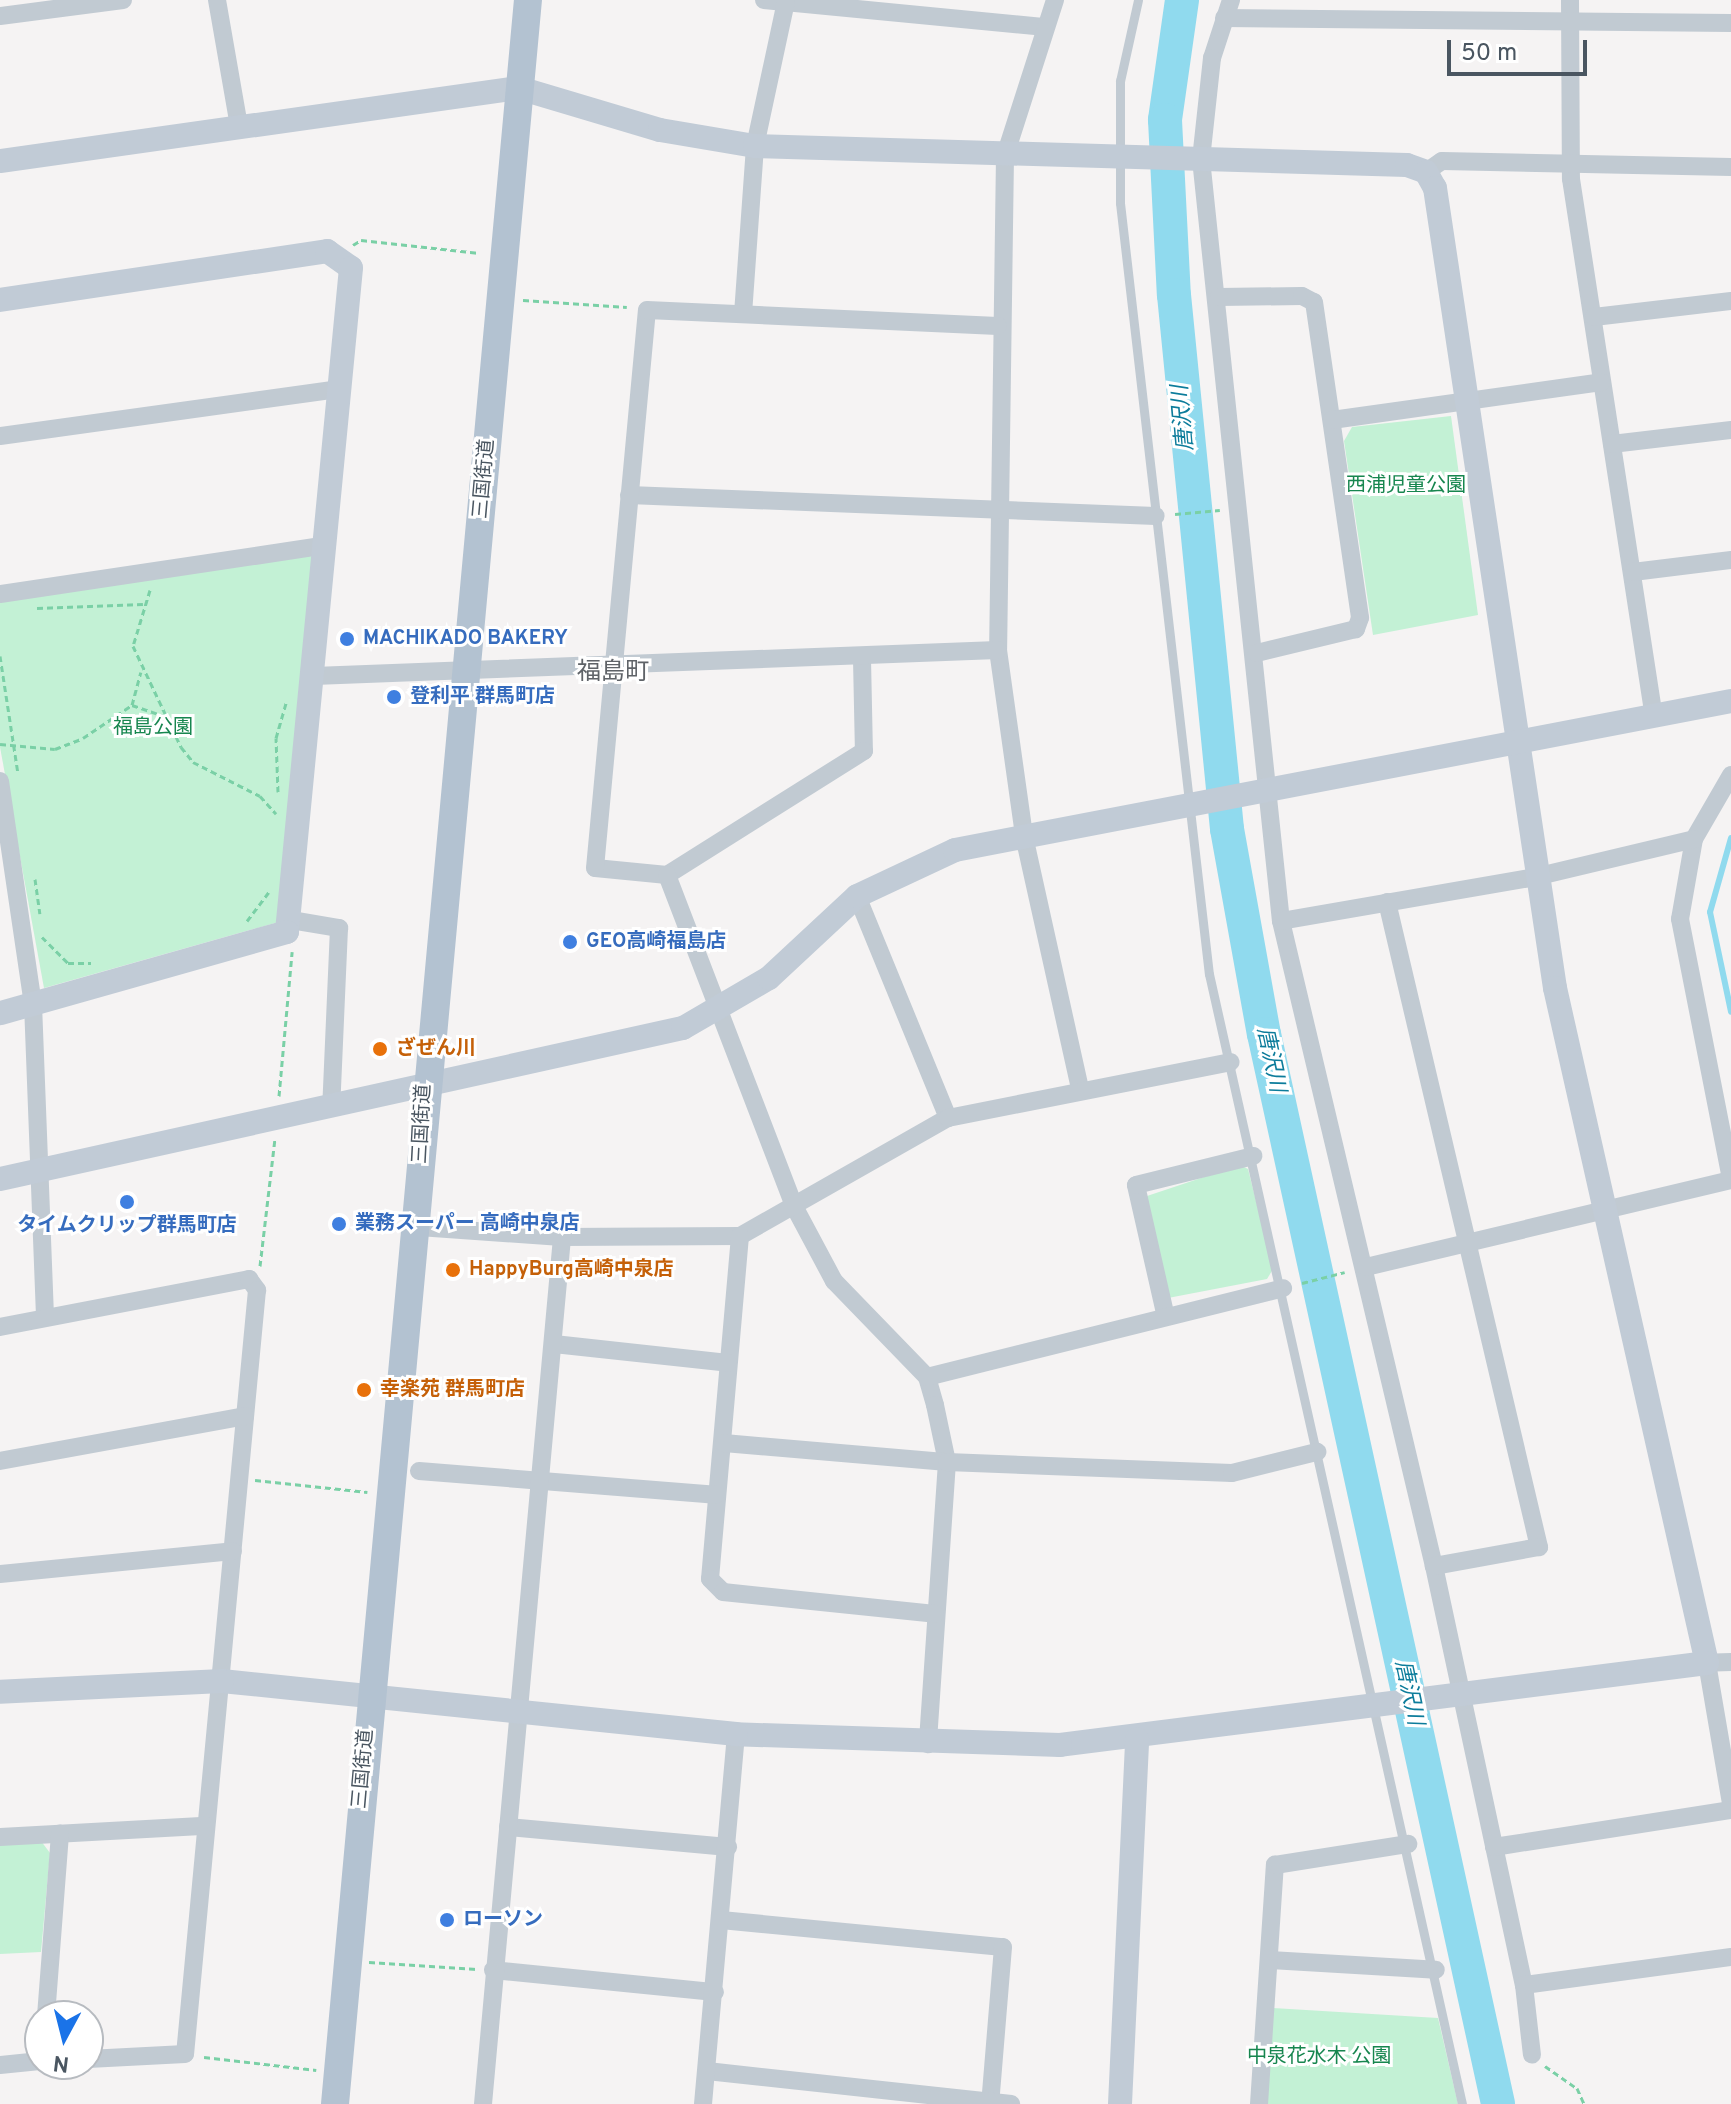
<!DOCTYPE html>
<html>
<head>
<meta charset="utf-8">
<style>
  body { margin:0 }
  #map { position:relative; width:1731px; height:2104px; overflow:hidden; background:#f5f3f3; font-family:Overpass,"Noto Sans JP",sans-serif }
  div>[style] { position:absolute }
  .green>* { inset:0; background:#c3f1d5 }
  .stream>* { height:6px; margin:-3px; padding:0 3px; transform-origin:3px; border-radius:3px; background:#90daee }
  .river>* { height:34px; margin:-17px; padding:0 17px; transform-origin:17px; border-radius:17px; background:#90daee }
  .path>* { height:3px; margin-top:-1.5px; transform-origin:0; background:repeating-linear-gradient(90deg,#7ad0a6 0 6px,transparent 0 10px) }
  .lane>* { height:9px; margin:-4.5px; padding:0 4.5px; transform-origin:4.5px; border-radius:4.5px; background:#c1cad2 }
  .street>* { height:18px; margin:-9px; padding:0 9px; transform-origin:9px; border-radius:9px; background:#c1cad2 }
  .secondary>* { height:24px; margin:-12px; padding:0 12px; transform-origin:12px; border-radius:12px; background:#c1cbd6 }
  .primary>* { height:28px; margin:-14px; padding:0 14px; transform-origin:14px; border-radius:14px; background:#b3c2d1 }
  .dots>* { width:22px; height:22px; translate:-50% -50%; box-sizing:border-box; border:4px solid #fff; border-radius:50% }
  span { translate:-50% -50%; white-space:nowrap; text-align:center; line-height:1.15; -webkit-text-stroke:6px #fff; paint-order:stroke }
  .street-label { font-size:20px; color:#4a5661 }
  .park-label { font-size:20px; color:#17864f }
  .shop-label { font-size:20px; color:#366cbe; font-weight:700 }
  .left { translate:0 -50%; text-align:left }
  .food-label { font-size:20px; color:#c56008; font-weight:700 }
  .water-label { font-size:22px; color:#0c7c9b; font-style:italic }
  .quarter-label { font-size:24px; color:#5f6368 }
  .north { position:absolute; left:24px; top:2000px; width:80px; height:80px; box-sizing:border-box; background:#fff; border:2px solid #b7bbc0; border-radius:50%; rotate:187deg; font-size:22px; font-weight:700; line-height:32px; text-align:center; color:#4a5661 }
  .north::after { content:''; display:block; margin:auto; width:28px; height:36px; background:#1a73e8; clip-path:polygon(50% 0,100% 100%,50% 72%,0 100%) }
  .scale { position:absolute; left:1447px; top:40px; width:140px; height:36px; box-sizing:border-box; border:4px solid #4a5661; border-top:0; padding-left:10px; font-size:24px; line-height:28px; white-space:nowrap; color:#4a5661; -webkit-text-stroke:6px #fff; paint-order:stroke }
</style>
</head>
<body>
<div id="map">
  <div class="green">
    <i style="clip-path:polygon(1451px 416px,1478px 615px,1373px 635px,1344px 441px,1352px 427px)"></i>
    <i style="clip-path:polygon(326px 545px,282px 921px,44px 988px,0 747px,0 594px)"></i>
    <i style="clip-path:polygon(1240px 1165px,1248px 1169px,1273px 1269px,1267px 1279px,1168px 1298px,1144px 1197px)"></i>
    <i style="clip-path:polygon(41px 1841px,50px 1853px,41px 1952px,0 1954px,0 1843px)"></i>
    <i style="clip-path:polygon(1273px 2008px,1438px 2018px,1458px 2104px,1267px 2104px)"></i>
  </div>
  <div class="stream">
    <i style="left:1731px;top:838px;width:77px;rotate:105.8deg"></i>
    <i style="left:1710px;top:912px;width:102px;rotate:78.1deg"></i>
  </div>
  <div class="river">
    <i style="left:1182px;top:0;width:121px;rotate:98.1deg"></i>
    <i style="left:1165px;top:120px;width:175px;rotate:87.1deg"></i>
    <i style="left:1174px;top:295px;width:537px;rotate:84.33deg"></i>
    <i style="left:1227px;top:829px;width:208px;rotate:79.8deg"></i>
    <i style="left:1264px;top:1034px;width:1095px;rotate:77.66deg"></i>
  </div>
  <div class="path">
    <i style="left:353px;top:245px;width:9px;rotate:-32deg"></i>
    <i style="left:361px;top:240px;width:119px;rotate:6.3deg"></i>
    <i style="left:523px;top:300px;width:104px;rotate:3.9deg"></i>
    <i style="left:1175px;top:514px;width:45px;rotate:-5.1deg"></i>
    <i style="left:150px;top:590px;width:59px;rotate:106.9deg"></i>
    <i style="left:133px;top:646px;width:112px;rotate:64.6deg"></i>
    <i style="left:181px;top:747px;width:19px;rotate:51deg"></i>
    <i style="left:193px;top:762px;width:75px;rotate:26.9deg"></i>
    <i style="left:260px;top:796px;width:24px;rotate:48deg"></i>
    <i style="left:37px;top:608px;width:106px;rotate:-2.2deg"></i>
    <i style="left:0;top:656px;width:119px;rotate:81.3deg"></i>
    <i style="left:132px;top:705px;width:39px;rotate:19deg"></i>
    <i style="left:0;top:744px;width:55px;rotate:5.2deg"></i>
    <i style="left:55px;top:749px;width:30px;rotate:-21deg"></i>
    <i style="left:83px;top:738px;width:59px;rotate:-34deg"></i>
    <i style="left:132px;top:705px;width:34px;rotate:-75deg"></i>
    <i style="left:278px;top:792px;width:54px;rotate:-92.1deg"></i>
    <i style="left:276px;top:738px;width:37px;rotate:-74deg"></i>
    <i style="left:35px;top:879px;width:35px;rotate:82deg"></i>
    <i style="left:247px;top:921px;width:36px;rotate:-53deg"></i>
    <i style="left:42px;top:937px;width:37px;rotate:45deg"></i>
    <i style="left:68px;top:963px;width:23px"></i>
    <i style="left:279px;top:1096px;width:145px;rotate:-84.8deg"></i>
    <i style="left:260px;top:1266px;width:128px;rotate:-83.3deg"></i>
    <i style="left:1302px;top:1283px;width:44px;rotate:-14.3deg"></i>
    <i style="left:255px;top:1480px;width:113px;rotate:6.1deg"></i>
    <i style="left:369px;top:1962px;width:108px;rotate:3.7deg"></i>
    <i style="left:204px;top:2057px;width:113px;rotate:6.6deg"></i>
    <i style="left:1545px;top:2066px;width:39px;rotate:35deg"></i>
    <i style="left:1577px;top:2088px;width:17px;rotate:66deg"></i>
  </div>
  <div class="lane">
    <i style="left:1138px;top:0;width:83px;rotate:102.5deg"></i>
    <i style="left:1120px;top:81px;width:122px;rotate:90deg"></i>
    <i style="left:1120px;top:203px;width:776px;rotate:83.42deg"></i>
    <i style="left:1209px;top:974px;width:1158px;rotate:77.38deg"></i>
  </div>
  <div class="street">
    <i style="left:217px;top:0;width:128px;rotate:80.1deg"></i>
    <i style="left:764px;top:0;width:283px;rotate:5.5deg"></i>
    <i style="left:1055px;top:0;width:164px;rotate:107.8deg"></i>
    <i style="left:1005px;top:156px;width:494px;rotate:90.8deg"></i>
    <i style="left:998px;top:650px;width:188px;rotate:82deg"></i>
    <i style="left:1024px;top:836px;width:259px;rotate:77.5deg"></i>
    <i style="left:1231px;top:0;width:61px;rotate:108.1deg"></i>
    <i style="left:1212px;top:58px;width:102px;rotate:96.2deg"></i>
    <i style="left:1201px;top:159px;width:766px;rotate:84.01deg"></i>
    <i style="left:1281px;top:921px;width:663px;rotate:76.66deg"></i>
    <i style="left:1434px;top:1566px;width:429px;rotate:77.9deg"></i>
    <i style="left:1524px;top:1985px;width:70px;rotate:83.5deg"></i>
    <i style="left:1570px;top:0;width:179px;rotate:89.7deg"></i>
    <i style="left:1571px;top:179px;width:538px;rotate:81.24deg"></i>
    <i style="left:0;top:16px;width:124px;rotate:-7.4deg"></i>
    <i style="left:1224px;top:18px;width:507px;rotate:0.57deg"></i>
    <i style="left:1426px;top:172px;width:19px;rotate:-35deg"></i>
    <i style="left:1442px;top:161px;width:289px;rotate:1.2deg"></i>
    <i style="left:1219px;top:297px;width:83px;rotate:-0.7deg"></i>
    <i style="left:1302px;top:296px;width:13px;rotate:27deg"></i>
    <i style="left:1314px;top:302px;width:319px;rotate:81.7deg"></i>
    <i style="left:1360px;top:618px;width:12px;rotate:110deg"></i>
    <i style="left:1356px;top:629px;width:102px;rotate:166.4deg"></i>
    <i style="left:743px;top:314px;width:168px;rotate:-85.9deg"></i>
    <i style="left:755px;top:146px;width:147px;rotate:-77.9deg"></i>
    <i style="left:1594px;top:317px;width:138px;rotate:-6.7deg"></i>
    <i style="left:1332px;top:420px;width:272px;rotate:-8deg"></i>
    <i style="left:0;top:436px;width:343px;rotate:-7.9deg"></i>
    <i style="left:1612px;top:444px;width:120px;rotate:-6.7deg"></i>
    <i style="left:629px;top:495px;width:527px;rotate:2.28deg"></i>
    <i style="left:1633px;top:572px;width:99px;rotate:-7deg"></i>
    <i style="left:0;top:594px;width:330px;rotate:-8.5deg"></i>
    <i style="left:862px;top:659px;width:92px;rotate:88.8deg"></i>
    <i style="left:864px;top:751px;width:233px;rotate:147.8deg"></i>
    <i style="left:667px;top:875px;width:72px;rotate:-174.4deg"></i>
    <i style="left:595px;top:868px;width:560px;rotate:-84.68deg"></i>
    <i style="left:647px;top:310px;width:351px;rotate:2.6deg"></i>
    <i style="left:314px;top:676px;width:684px;rotate:-2.18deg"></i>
    <i style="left:1731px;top:775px;width:74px;rotate:120deg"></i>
    <i style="left:1694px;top:839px;width:81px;rotate:99.9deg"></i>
    <i style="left:1680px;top:919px;width:264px;rotate:78.9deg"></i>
    <i style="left:0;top:781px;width:225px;rotate:81.6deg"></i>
    <i style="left:33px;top:1004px;width:308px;rotate:87.8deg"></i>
    <i style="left:667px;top:875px;width:357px;rotate:69deg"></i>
    <i style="left:795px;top:1208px;width:83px;rotate:61.9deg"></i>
    <i style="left:834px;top:1281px;width:134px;rotate:45.9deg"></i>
    <i style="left:927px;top:1377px;width:29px;rotate:74deg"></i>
    <i style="left:935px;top:1405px;width:58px;rotate:78.1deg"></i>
    <i style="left:947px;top:1462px;width:283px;rotate:93.9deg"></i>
    <i style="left:857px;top:896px;width:240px;rotate:67.7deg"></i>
    <i style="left:1387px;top:902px;width:663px;rotate:76.74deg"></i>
    <i style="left:1539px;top:1547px;width:107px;rotate:169.7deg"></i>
    <i style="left:291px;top:920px;width:49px;rotate:9.5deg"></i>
    <i style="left:339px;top:928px;width:180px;rotate:92.5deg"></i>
    <i style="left:1281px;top:921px;width:258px;rotate:-9.8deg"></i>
    <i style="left:1535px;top:877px;width:163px;rotate:-13.4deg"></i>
    <i style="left:419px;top:1227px;width:143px;rotate:4deg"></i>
    <i style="left:562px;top:1237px;width:178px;rotate:-0.3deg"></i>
    <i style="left:740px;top:1236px;width:239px;rotate:-29.6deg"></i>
    <i style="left:948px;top:1118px;width:288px;rotate:-11.2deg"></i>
    <i style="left:740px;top:1236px;width:344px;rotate:95deg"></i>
    <i style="left:710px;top:1579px;width:18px;rotate:45deg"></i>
    <i style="left:723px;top:1592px;width:213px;rotate:5.9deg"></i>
    <i style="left:1366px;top:1267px;width:375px;rotate:-13.4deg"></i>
    <i style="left:1165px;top:1313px;width:131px;rotate:-102.8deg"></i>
    <i style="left:1136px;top:1185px;width:121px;rotate:-13.9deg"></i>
    <i style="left:0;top:1327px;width:254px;rotate:-10.9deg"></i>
    <i style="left:249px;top:1279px;width:14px;rotate:54deg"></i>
    <i style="left:257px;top:1290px;width:767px;rotate:95.38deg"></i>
    <i style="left:185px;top:2054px;width:97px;rotate:177deg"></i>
    <i style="left:554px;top:1344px;width:175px;rotate:6.2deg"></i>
    <i style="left:927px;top:1377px;width:367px;rotate:-14deg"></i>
    <i style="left:724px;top:1443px;width:224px;rotate:4.9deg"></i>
    <i style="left:947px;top:1462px;width:285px;rotate:2.2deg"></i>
    <i style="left:1232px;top:1473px;width:88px;rotate:-13.9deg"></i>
    <i style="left:0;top:1461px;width:249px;rotate:-10.4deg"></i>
    <i style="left:419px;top:1471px;width:297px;rotate:4.6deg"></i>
    <i style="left:0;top:1574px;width:234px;rotate:-5.6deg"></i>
    <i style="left:1731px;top:1662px;width:24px;rotate:178deg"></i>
    <i style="left:1707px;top:1663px;width:143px;rotate:80.3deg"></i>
    <i style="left:508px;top:1827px;width:221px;rotate:5.2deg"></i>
    <i style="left:0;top:1837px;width:206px;rotate:-3.1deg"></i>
    <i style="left:1494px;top:1847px;width:240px;rotate:-8.9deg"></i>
    <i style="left:721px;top:1920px;width:283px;rotate:5.5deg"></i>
    <i style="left:1003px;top:1947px;width:158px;rotate:94.7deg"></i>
    <i style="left:1270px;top:1960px;width:166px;rotate:3.4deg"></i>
    <i style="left:493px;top:1970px;width:223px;rotate:5.7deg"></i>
    <i style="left:1524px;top:1985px;width:209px;rotate:-7.7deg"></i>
    <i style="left:46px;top:2016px;width:183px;rotate:-85.6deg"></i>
    <i style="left:0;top:2065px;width:40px;rotate:-5.7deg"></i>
    <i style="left:707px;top:2071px;width:306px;rotate:6.2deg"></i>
    <i style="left:483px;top:2104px;width:871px;rotate:-84.79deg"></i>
    <i style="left:703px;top:2104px;width:371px;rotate:-84.9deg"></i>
    <i style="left:1259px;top:2104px;width:240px;rotate:-86.2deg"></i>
    <i style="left:1275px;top:1865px;width:135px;rotate:-9deg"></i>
  </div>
  <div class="secondary">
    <i style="left:0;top:161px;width:524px;rotate:-8.01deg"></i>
    <i style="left:519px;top:88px;width:147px;rotate:16.6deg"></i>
    <i style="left:660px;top:130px;width:96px;rotate:9.6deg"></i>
    <i style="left:755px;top:146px;width:652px;rotate:1.67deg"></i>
    <i style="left:1407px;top:165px;width:20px;rotate:20deg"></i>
    <i style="left:1426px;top:172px;width:18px;rotate:61deg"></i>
    <i style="left:1435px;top:188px;width:809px;rotate:81.47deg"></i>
    <i style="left:1555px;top:988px;width:692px;rotate:77.31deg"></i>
    <i style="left:1707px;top:1663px;width:652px;rotate:172.78deg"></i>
    <i style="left:1060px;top:1745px;width:324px;rotate:-178.1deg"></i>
    <i style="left:736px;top:1734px;width:517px;rotate:-174.11deg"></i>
    <i style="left:222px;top:1681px;width:222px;rotate:177.2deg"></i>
    <i style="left:0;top:300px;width:331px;rotate:-8.5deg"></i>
    <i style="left:327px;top:251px;width:29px;rotate:35deg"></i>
    <i style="left:351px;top:268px;width:667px;rotate:95.51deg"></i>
    <i style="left:287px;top:932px;width:298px;rotate:164.2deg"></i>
    <i style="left:0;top:1179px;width:699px;rotate:-12.47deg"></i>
    <i style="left:683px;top:1028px;width:99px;rotate:-30.2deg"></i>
    <i style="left:769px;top:978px;width:120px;rotate:-43deg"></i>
    <i style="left:857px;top:896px;width:108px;rotate:-25.1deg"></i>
    <i style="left:955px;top:850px;width:790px;rotate:-10.87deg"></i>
    <i style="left:1120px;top:2104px;width:365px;rotate:-87.3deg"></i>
  </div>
  <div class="primary">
    <i style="left:335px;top:2104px;width:2113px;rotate:-84.76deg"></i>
  </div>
  <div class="dots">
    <i style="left:347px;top:639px;background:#3f7fe0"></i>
    <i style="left:394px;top:697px;background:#3f7fe0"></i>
    <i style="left:570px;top:942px;background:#3f7fe0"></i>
    <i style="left:380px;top:1049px;background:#e8710a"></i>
    <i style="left:127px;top:1202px;background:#3f7fe0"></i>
    <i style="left:339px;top:1224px;background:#3f7fe0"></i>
    <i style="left:453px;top:1270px;background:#e8710a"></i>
    <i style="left:364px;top:1390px;background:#e8710a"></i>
    <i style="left:447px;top:1920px;background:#3f7fe0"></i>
  </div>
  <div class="street-label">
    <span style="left:485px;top:479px;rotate:-85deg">三国街道</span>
    <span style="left:423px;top:1124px;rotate:-87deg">三国街道</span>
    <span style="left:364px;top:1769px;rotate:-85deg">三国街道</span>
  </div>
  <div class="park-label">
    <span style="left:1406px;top:486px">西浦児童公園</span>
    <span style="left:153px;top:728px">福島公園</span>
    <span style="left:1319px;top:2057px">中泉花水木 公園</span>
  </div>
  <div class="shop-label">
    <span class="left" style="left:363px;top:639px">MACHIKADO BAKERY</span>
    <span class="left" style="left:410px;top:697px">登利平 群馬町店</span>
    <span class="left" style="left:586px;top:942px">GEO高崎福島店</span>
    <span class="left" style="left:355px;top:1224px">業務スーパー 高崎中泉店</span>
    <span style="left:127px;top:1226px">タイムクリップ群馬町店</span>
    <span class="left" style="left:463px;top:1920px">ローソン</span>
  </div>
  <div class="food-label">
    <span class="left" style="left:396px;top:1049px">ざぜん川</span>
    <span class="left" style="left:469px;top:1270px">HappyBurg高崎中泉店</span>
    <span class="left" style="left:380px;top:1390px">幸楽苑 群馬町店</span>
  </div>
  <div class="water-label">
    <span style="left:1184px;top:418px;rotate:-95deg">唐沢川</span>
    <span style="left:1270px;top:1060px;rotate:78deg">唐沢川</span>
    <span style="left:1408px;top:1693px;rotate:78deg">唐沢川</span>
  </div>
  <div class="quarter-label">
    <span style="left:613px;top:674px">福島町</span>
  </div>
  <div class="north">N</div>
  <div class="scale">50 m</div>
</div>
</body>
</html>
